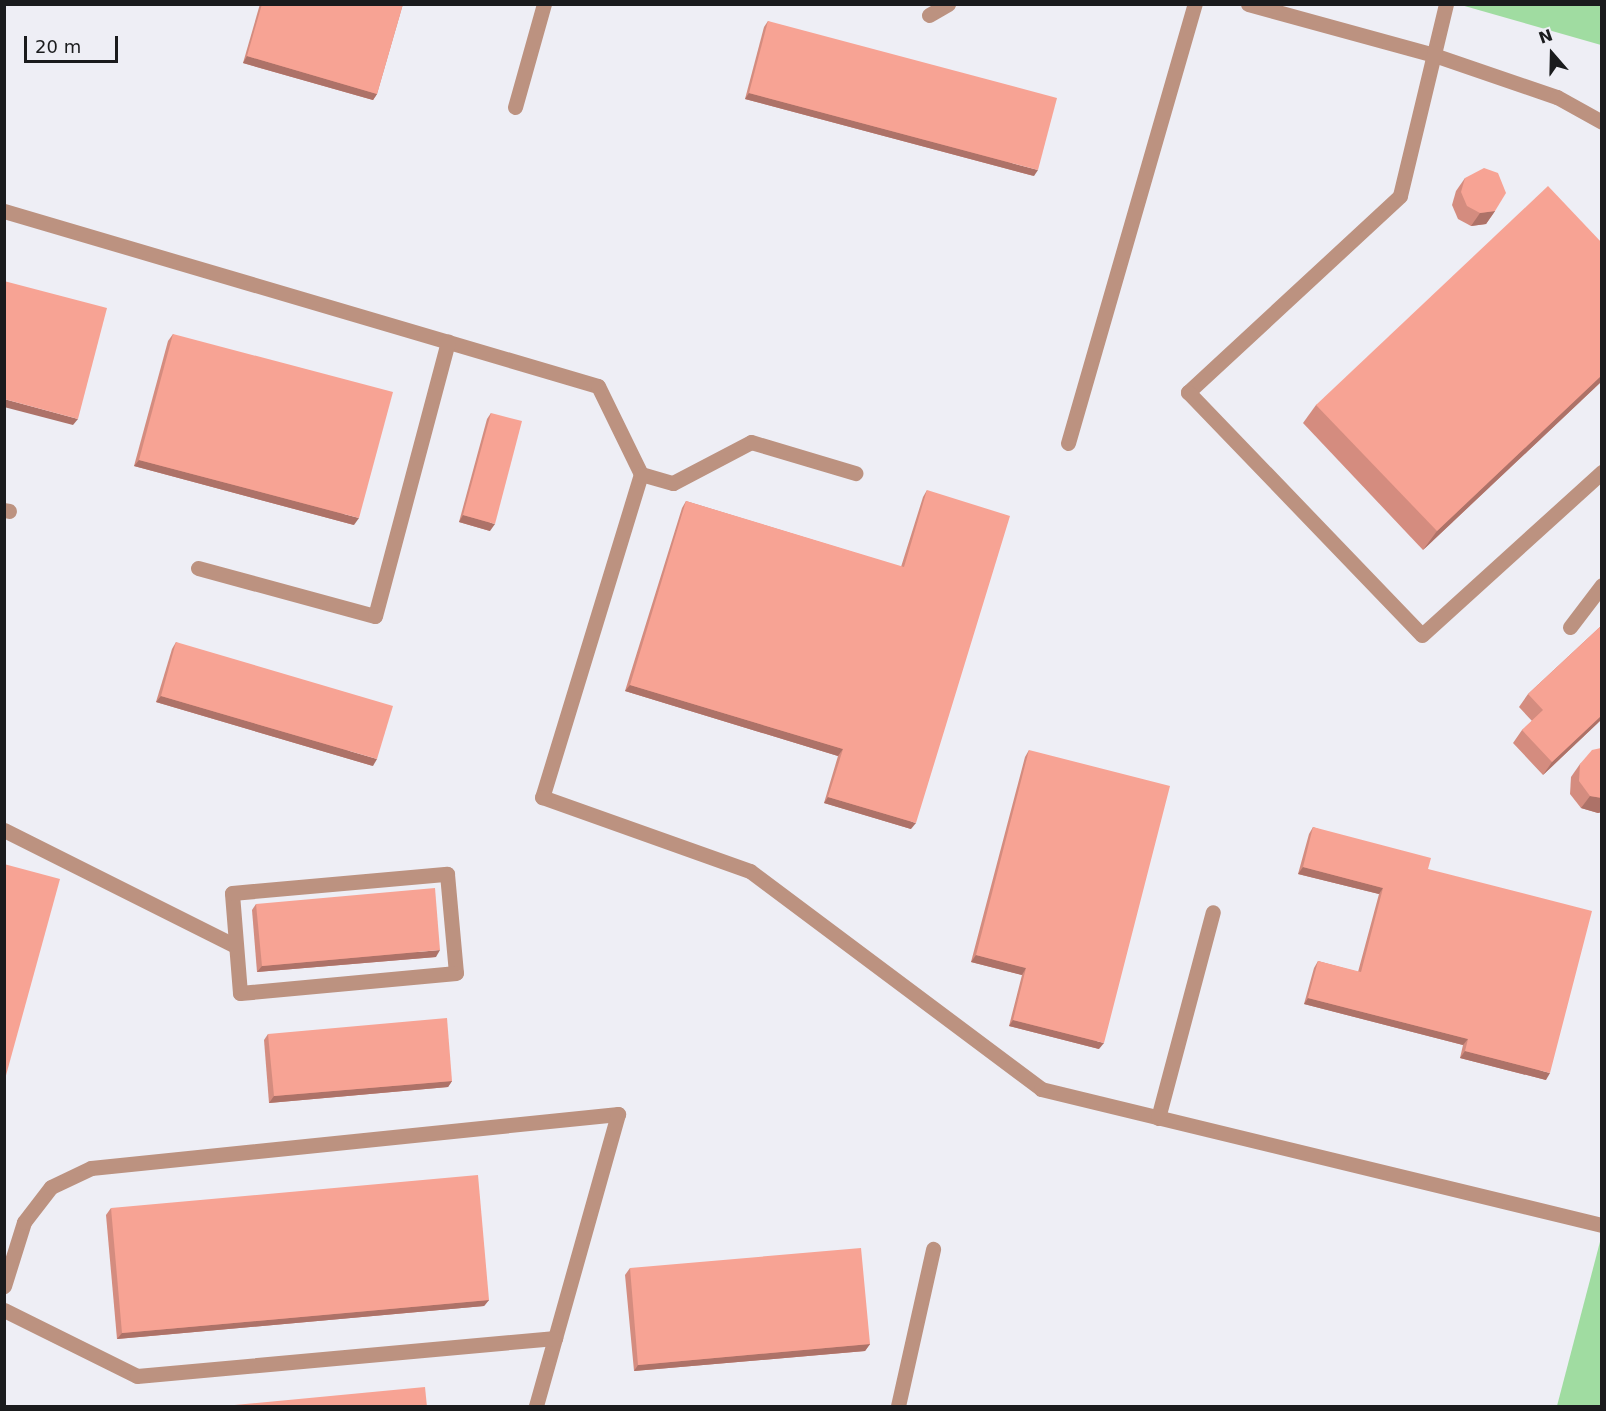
<!DOCTYPE html>
<html>
<head>
<meta charset="utf-8">
<style>
  body { margin:0 }
  #map { position:relative; width:1606px; height:1411px; overflow:hidden; background:#eeeef5; font-family:"DejaVu Sans",sans-serif }
  div>[style] { position:absolute }
  .green>* { inset:0; background:#a0dca1 }
  .service>* { height:15px; margin:-7.5px; padding:0 7.5px; transform-origin:7.5px; border-radius:7.5px; background:#bc9280 }
  .wall>* { inset:0; background:#d48c7f }
  .shaded-wall>* { inset:0; background:#ad7268 }
  .building>* { inset:0; background:#f7a394 }
  span { translate:-50% -50%; white-space:nowrap; text-align:center; line-height:1.15; -webkit-text-stroke:4.5px #eeeef5; paint-order:stroke }
  .frame { position:absolute; inset:0; border:6px solid #1a1b1d; pointer-events:none }
  .north { position:absolute; left:1522px; top:24px; width:60px; height:60px; -webkit-text-stroke:4px #eeeef5; paint-order:stroke; rotate:340deg; font-size:16px; font-weight:700; line-height:24px; text-align:center; color:#1a1b1d }
  .north::after { content:''; display:block; margin:auto; width:21px; height:27px; background:#1a1b1d; clip-path:polygon(50% 0,100% 100%,50% 72%,0 100%) }
  .scale { position:absolute; left:24px; top:36px; width:94px; height:27px; box-sizing:border-box; border:3px solid #1a1b1d; border-top:0; padding-left:8px; font-size:18px; line-height:21px; white-space:nowrap; color:#1a1b1d; -webkit-text-stroke:4px #eeeef5; paint-order:stroke }
</style>
</head>
<body>
<div id="map">
  <div class="green">
    <i style="clip-path:polygon(1461px 5px,1601px 5px,1601px 45px)"></i>
    <i style="clip-path:polygon(1601px 1238px,1601px 1406px,1557px 1406px)"></i>
  </div>
  <div class="service">
    <i style="left:1248px;top:4px;width:193px;rotate:15.3deg"></i>
    <i style="left:1434px;top:55px;width:130px;rotate:18.9deg"></i>
    <i style="left:1557px;top:97px;width:51px;rotate:29.1deg"></i>
    <i style="left:1446px;top:4px;width:197px;rotate:103.5deg"></i>
    <i style="left:1400px;top:196px;width:289px;rotate:137.2deg"></i>
    <i style="left:1188px;top:392px;width:337px;rotate:46.1deg"></i>
    <i style="left:1422px;top:635px;width:243px;rotate:-42.2deg"></i>
    <i style="left:929px;top:15px;width:22px;rotate:-30deg"></i>
    <i style="left:515px;top:107px;width:107px;rotate:-74.3deg"></i>
    <i style="left:4px;top:211px;width:619px;rotate:16.42deg"></i>
    <i style="left:598px;top:386px;width:98px;rotate:64deg"></i>
    <i style="left:641px;top:474px;width:338px;rotate:107deg"></i>
    <i style="left:542px;top:797px;width:221px;rotate:19.6deg"></i>
    <i style="left:750px;top:871px;width:364px;rotate:36.8deg"></i>
    <i style="left:1041px;top:1089px;width:577px;rotate:13.63deg"></i>
    <i style="left:1068px;top:443px;width:457px;rotate:-73.9deg"></i>
    <i style="left:641px;top:474px;width:33px;rotate:16deg"></i>
    <i style="left:673px;top:483px;width:88px;rotate:-27.7deg"></i>
    <i style="left:751px;top:442px;width:109px;rotate:16.6deg"></i>
    <i style="left:4px;top:510px;width:5px;rotate:11deg"></i>
    <i style="left:198px;top:568px;width:183px;rotate:15.2deg"></i>
    <i style="left:375px;top:616px;width:284px;rotate:-75.1deg"></i>
    <i style="left:1570px;top:627px;width:53px;rotate:-52.7deg"></i>
    <i style="left:4px;top:830px;width:259px;rotate:26.6deg"></i>
    <i style="left:447px;top:874px;width:99px;rotate:84.8deg"></i>
    <i style="left:456px;top:973px;width:217px;rotate:174.7deg"></i>
    <i style="left:240px;top:993px;width:100px;rotate:-94.6deg"></i>
    <i style="left:232px;top:893px;width:216px;rotate:-5.1deg"></i>
    <i style="left:1158px;top:1118px;width:213px;rotate:-75.1deg"></i>
    <i style="left:4px;top:1286px;width:67px;rotate:-72.6deg"></i>
    <i style="left:24px;top:1222px;width:44px;rotate:-52.4deg"></i>
    <i style="left:51px;top:1187px;width:44px;rotate:-25.4deg"></i>
    <i style="left:91px;top:1168px;width:530px;rotate:-5.85deg"></i>
    <i style="left:618px;top:1114px;width:303px;rotate:105.7deg"></i>
    <i style="left:4px;top:1310px;width:148px;rotate:26.4deg"></i>
    <i style="left:137px;top:1376px;width:420px;rotate:-5.2deg"></i>
    <i style="left:898px;top:1406px;width:161px;rotate:-77.4deg"></i>
  </div>
  <div class="wall">
    <i style="clip-path:polygon(260px 4px,403px 4px,377px 94px,373px 100px,243px 63px)"></i>
    <i style="clip-path:polygon(768px 21px,1034px 176px,745px 99px,764px 27px)"></i>
    <i style="clip-path:polygon(1465px 178px,1495px 211px,1486px 224px,1471px 226px,1458px 219px,1452px 205px,1456px 191px)"></i>
    <i style="clip-path:polygon(1602px 243px,1602px 381px,1423px 550px,1303px 423px,1316px 405px)"></i>
    <i style="clip-path:polygon(173px 334px,354px 525px,134px 466px,168px 341px)"></i>
    <i style="clip-path:polygon(491px 413px,490px 531px,459px 522px,487px 419px)"></i>
    <i style="clip-path:polygon(927px 490px,911px 829px,824px 803px,838px 756px,625px 691px,682px 508px,686px 501px,901px 567px,923px 497px)"></i>
    <i style="clip-path:polygon(1602px 625px,1602px 719px,1543px 775px,1513px 743px,1522px 730px,1532px 721px,1519px 707px,1528px 694px)"></i>
    <i style="clip-path:polygon(176px 642px,373px 766px,156px 702px,172px 649px)"></i>
    <i style="clip-path:polygon(1602px 748px,1602px 812px,1598px 813px,1581px 808px,1570px 794px,1571px 777px,1580px 764px)"></i>
    <i style="clip-path:polygon(1029px 750px,1099px 1049px,1009px 1026px,1022px 975px,971px 962px,1025px 757px)"></i>
    <i style="clip-path:polygon(1313px 827px,1428px 869px,1546px 1080px,1460px 1058px,1463px 1045px,1304px 1004px,1314px 968px,1318px 961px,1358px 972px,1379px 894px,1298px 874px,1309px 834px)"></i>
    <i style="clip-path:polygon(256px 904px,436px 957px,257px 972px,252px 910px)"></i>
    <i style="clip-path:polygon(268px 1034px,452px 1081px,448px 1087px,269px 1103px,264px 1040px)"></i>
    <i style="clip-path:polygon(111px 1208px,489px 1300px,484px 1306px,117px 1339px,106px 1215px)"></i>
    <i style="clip-path:polygon(630px 1268px,870px 1344px,865px 1351px,634px 1371px,625px 1275px)"></i>
  </div>
  <div class="shaded-wall">
    <i style="clip-path:polygon(247px 56px,377px 94px,373px 100px,243px 63px)"></i>
    <i style="clip-path:polygon(749px 93px,1038px 170px,1034px 176px,745px 99px)"></i>
    <i style="clip-path:polygon(1495px 211px,1486px 224px,1471px 226px,1480px 213px)"></i>
    <i style="clip-path:polygon(1602px 375px,1602px 381px,1423px 550px,1437px 531px)"></i>
    <i style="clip-path:polygon(4px 399px,78px 419px,73px 425px,4px 407px)"></i>
    <i style="clip-path:polygon(139px 460px,359px 518px,354px 525px,134px 466px)"></i>
    <i style="clip-path:polygon(463px 515px,495px 524px,490px 531px,459px 522px)"></i>
    <i style="clip-path:polygon(630px 685px,843px 749px,838px 756px,625px 691px)"></i>
    <i style="clip-path:polygon(161px 696px,377px 759px,373px 766px,156px 702px)"></i>
    <i style="clip-path:polygon(1602px 715px,1602px 719px,1543px 775px,1552px 762px)"></i>
    <i style="clip-path:polygon(1590px 796px,1602px 798px,1602px 812px,1598px 813px,1581px 808px)"></i>
    <i style="clip-path:polygon(828px 797px,916px 823px,911px 829px,824px 803px)"></i>
    <i style="clip-path:polygon(1303px 867px,1383px 888px,1379px 894px,1298px 874px)"></i>
    <i style="clip-path:polygon(440px 950px,436px 957px,257px 972px,262px 966px)"></i>
    <i style="clip-path:polygon(976px 955px,1026px 968px,1022px 975px,971px 962px)"></i>
    <i style="clip-path:polygon(1308px 998px,1468px 1039px,1463px 1045px,1304px 1004px)"></i>
    <i style="clip-path:polygon(1013px 1020px,1104px 1043px,1099px 1049px,1009px 1026px)"></i>
    <i style="clip-path:polygon(1465px 1051px,1550px 1073px,1546px 1080px,1460px 1058px)"></i>
    <i style="clip-path:polygon(452px 1081px,448px 1087px,269px 1103px,274px 1096px)"></i>
    <i style="clip-path:polygon(489px 1300px,484px 1306px,117px 1339px,122px 1333px)"></i>
    <i style="clip-path:polygon(870px 1344px,865px 1351px,634px 1371px,638px 1365px)"></i>
  </div>
  <div class="building">
    <i style="clip-path:polygon(262px 4px,403px 4px,377px 94px,247px 56px)"></i>
    <i style="clip-path:polygon(768px 21px,1057px 98px,1038px 170px,749px 93px)"></i>
    <i style="clip-path:polygon(1484px 168px,1498px 173px,1506px 193px,1495px 211px,1480px 213px,1467px 206px,1461px 192px,1465px 178px)"></i>
    <i style="clip-path:polygon(1548px 186px,1602px 243px,1602px 375px,1437px 531px,1316px 405px)"></i>
    <i style="clip-path:polygon(4px 281px,107px 308px,78px 419px,4px 399px)"></i>
    <i style="clip-path:polygon(173px 334px,393px 392px,359px 518px,139px 460px)"></i>
    <i style="clip-path:polygon(491px 413px,522px 421px,495px 524px,463px 515px)"></i>
    <i style="clip-path:polygon(927px 490px,1010px 516px,916px 823px,828px 797px,843px 749px,630px 685px,686px 501px,904px 567px)"></i>
    <i style="clip-path:polygon(1602px 625px,1602px 715px,1552px 762px,1522px 730px,1543px 710px,1528px 694px)"></i>
    <i style="clip-path:polygon(176px 642px,393px 706px,377px 759px,161px 696px)"></i>
    <i style="clip-path:polygon(1601px 748px,1602px 748px,1602px 798px,1590px 796px,1579px 781px,1580px 764px,1592px 750px)"></i>
    <i style="clip-path:polygon(1029px 750px,1170px 786px,1104px 1043px,1013px 1020px,1026px 968px,976px 955px)"></i>
    <i style="clip-path:polygon(1313px 827px,1431px 858px,1428px 869px,1592px 911px,1550px 1073px,1465px 1051px,1468px 1039px,1308px 998px,1318px 961px,1361px 972px,1383px 888px,1303px 867px)"></i>
    <i style="clip-path:polygon(4px 864px,60px 879px,5px 1079px,4px 1078px)"></i>
    <i style="clip-path:polygon(435px 888px,440px 950px,262px 966px,256px 904px)"></i>
    <i style="clip-path:polygon(447px 1018px,452px 1081px,274px 1096px,268px 1034px)"></i>
    <i style="clip-path:polygon(478px 1175px,489px 1300px,122px 1333px,111px 1208px)"></i>
    <i style="clip-path:polygon(861px 1248px,870px 1344px,638px 1365px,630px 1268px)"></i>
    <i style="clip-path:polygon(425px 1387px,427px 1407px,213px 1407px)"></i>
  </div>
  <div class="frame"></div>
  <div class="north">N</div>
  <div class="scale">20 m</div>
</div>
</body>
</html>
